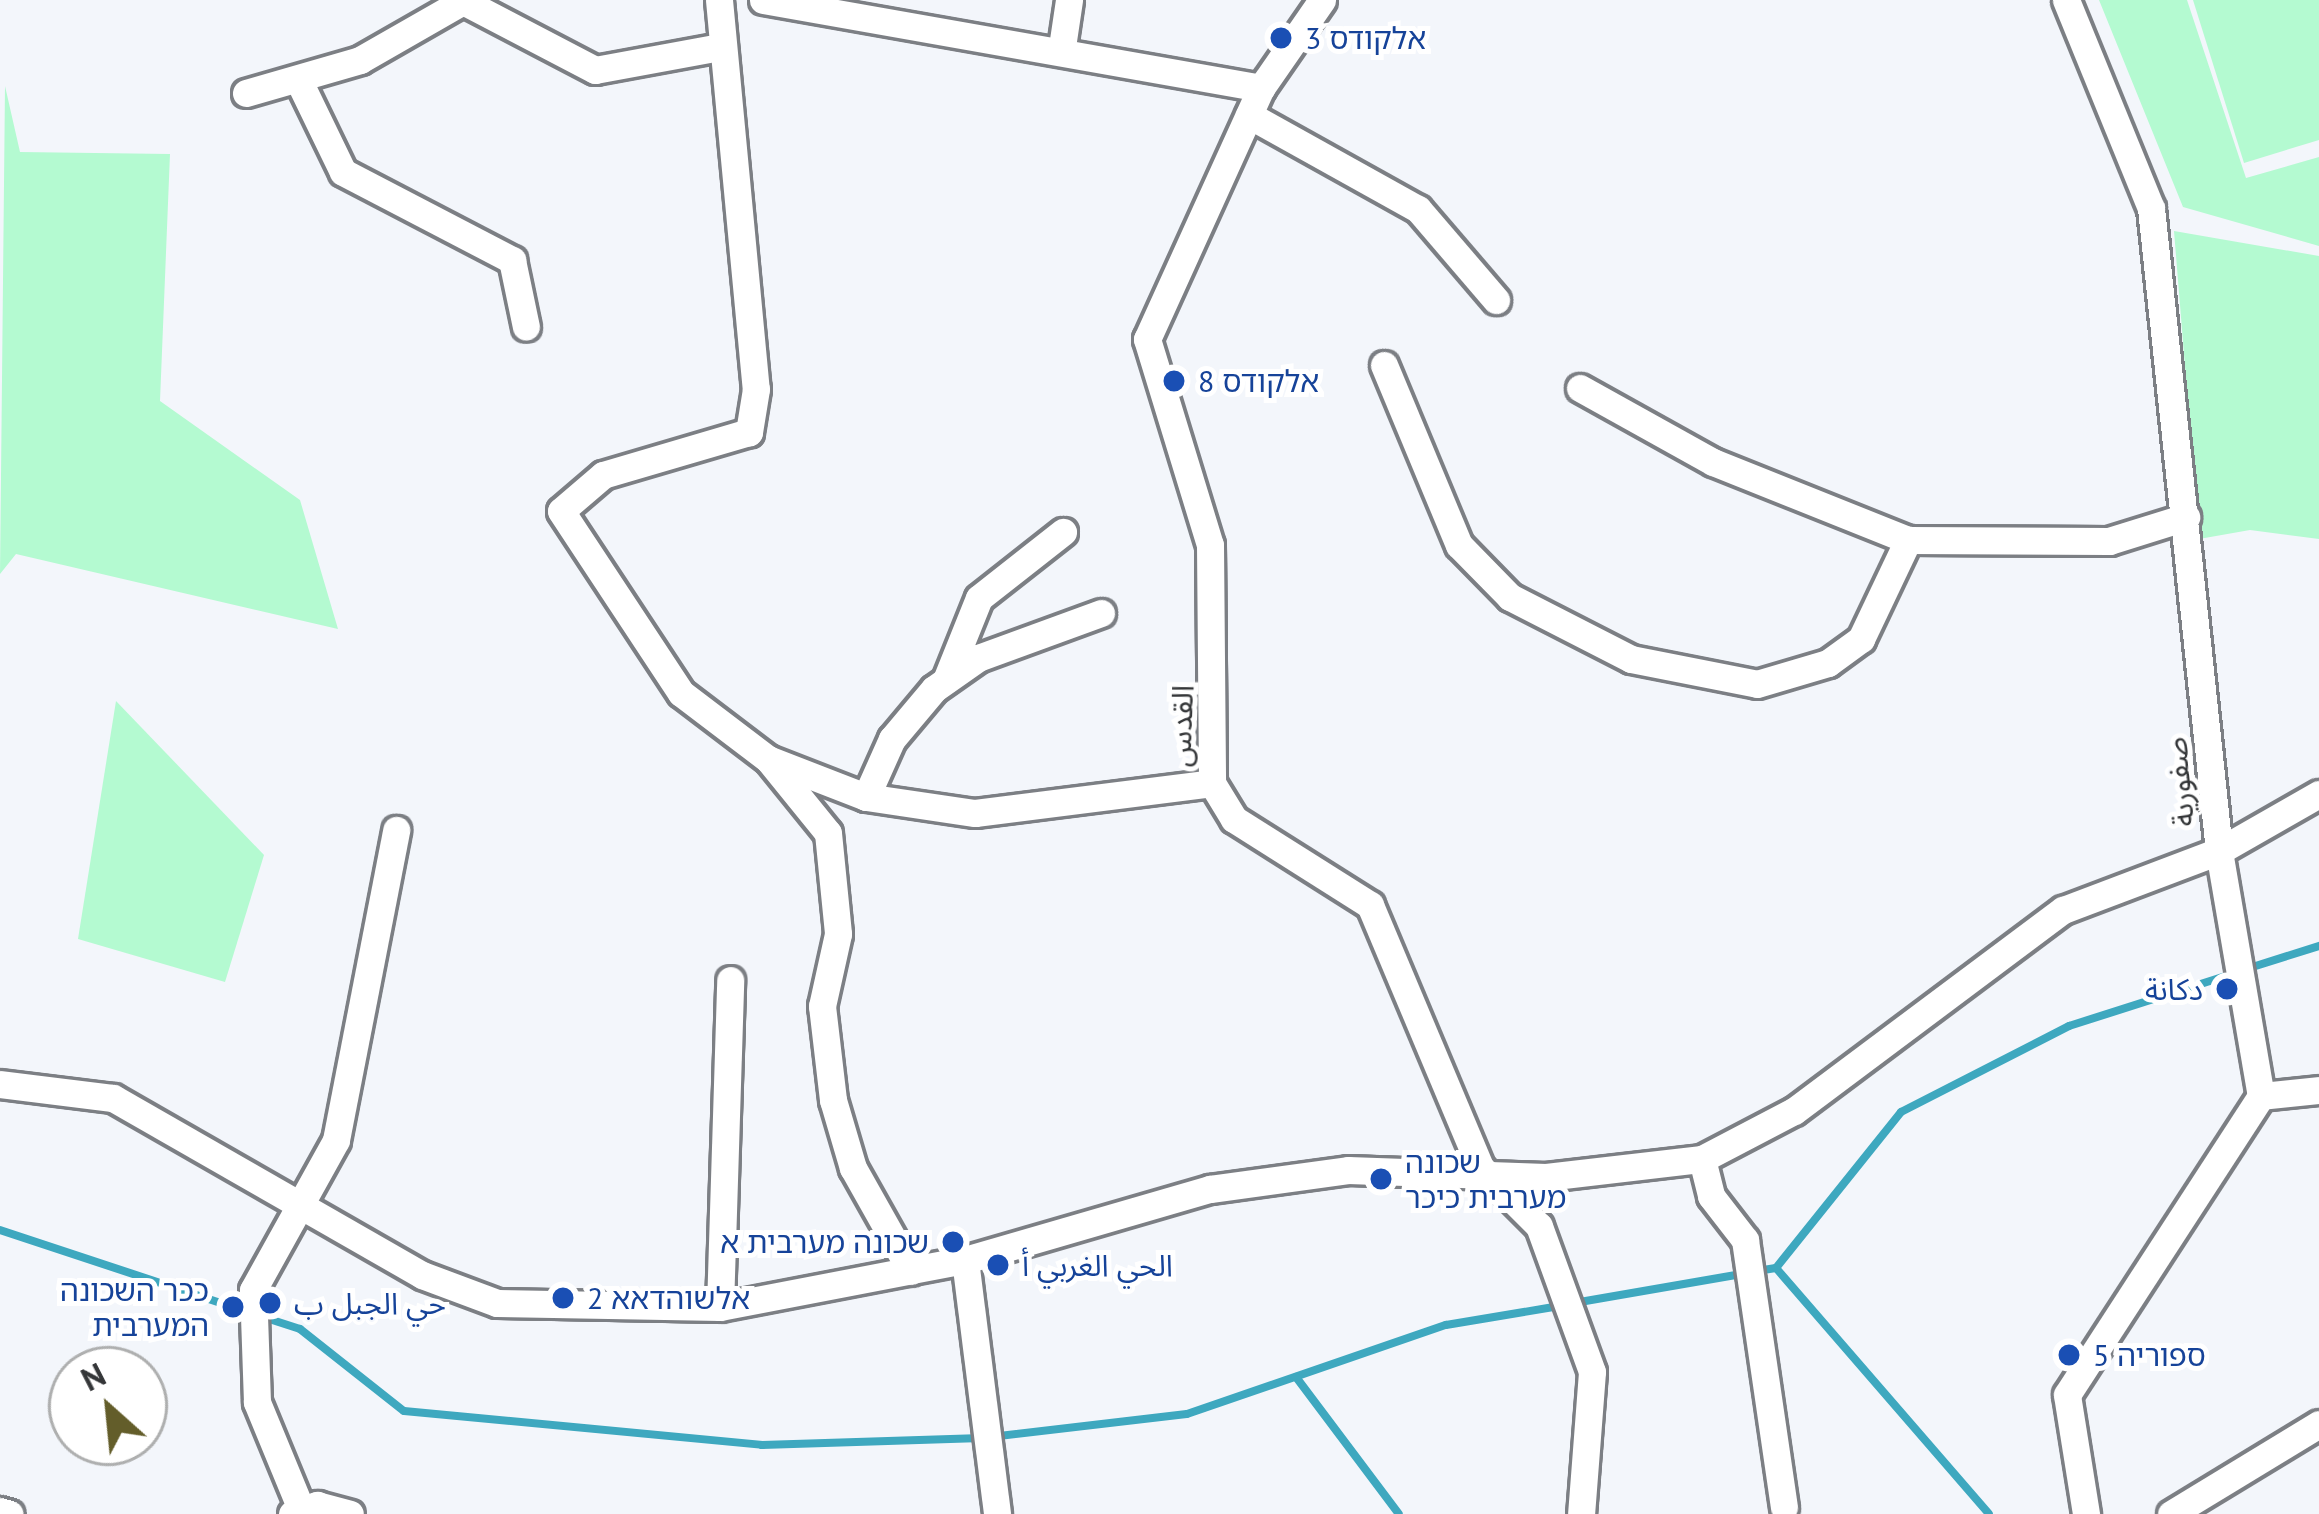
<!DOCTYPE html>
<html>
<head>
<meta charset="utf-8">
<style>
  body { margin:0 }
  #map { position:relative; width:2319px; height:1514px; overflow:hidden; background:#f3f6fb; font-family:"PT Sans","Noto Sans Arabic","Noto Sans Hebrew",sans-serif }
  div>[style] { position:absolute }
  .green>* { inset:0; background:#b4fad1 }
  .stream>* { height:8px; margin:-4px; padding:0 4px; transform-origin:4px; border-radius:4px; background:#3ea8bf }
  .roads { filter:drop-shadow(3px 0 #7c7f84) drop-shadow(-3px 0 #7c7f84) drop-shadow(0 3px #7c7f84) drop-shadow(0 -3px #7c7f84) }
  .minor>* { height:27px; margin:-13.5px; padding:0 13.5px; transform-origin:13.5px; border-radius:13.5px; background:#fff }
  .dots>* { width:33px; height:33px; translate:-50% -50%; box-sizing:border-box; border:6px solid #fff; border-radius:50% }
  span { translate:-50% -50%; white-space:nowrap; text-align:center; line-height:1.15; -webkit-text-stroke:10px #fff; paint-order:stroke }
  .transit-label { font-size:30px; color:#164399 }
  .left { translate:0 -50%; text-align:left }
  .right { translate:-100% -50%; text-align:right }
  .street-label { font-size:30px; color:#343638 }
  .north { position:absolute; left:48px; top:1346px; width:120px; height:120px; box-sizing:border-box; background:#fff; border:3px solid #aeafaf; border-radius:50%; rotate:333deg; font-size:33px; font-weight:700; line-height:48px; text-align:center; color:#343638 }
  .north::after { content:''; display:block; margin:auto; width:42px; height:54px; background:#635d2a; clip-path:polygon(50% 0,100% 100%,50% 72%,0 100%) }
</style>
</head>
<body>
<div id="map">
  <div class="green">
    <i style="clip-path:polygon(2099px 0,2187px 0,2246px 178px,2319px 157px,2319px 246px,2183px 207px)"></i>
    <i style="clip-path:polygon(2193px 0,2319px 0,2319px 140px,2244px 163px)"></i>
    <i style="clip-path:polygon(5px 86px,20px 152px,170px 154px,160px 401px,300px 500px,338px 629px,16px 554px,0 574px)"></i>
    <i style="clip-path:polygon(2174px 231px,2319px 256px,2319px 539px,2250px 530px,2199px 539px)"></i>
    <i style="clip-path:polygon(116px 701px,264px 855px,225px 982px,78px 939px)"></i>
  </div>
  <div class="stream">
    <i style="left:2246px;top:969px;width:77px;rotate:-17.5deg"></i>
    <i style="left:0;top:1230px;width:261px;rotate:18.3deg"></i>
    <i style="left:1776px;top:1268px;width:325px;rotate:49.1deg"></i>
    <i style="left:1757px;top:1271px;width:19px;rotate:-9deg"></i>
    <i style="left:1776px;top:1268px;width:200px;rotate:-51.3deg"></i>
    <i style="left:1901px;top:1112px;width:189px;rotate:-27.1deg"></i>
    <i style="left:2069px;top:1026px;width:171px;rotate:-17.7deg"></i>
    <i style="left:1574px;top:1303px;width:170px;rotate:-9.8deg"></i>
    <i style="left:263px;top:1317px;width:39px;rotate:18deg"></i>
    <i style="left:300px;top:1329px;width:132px;rotate:38.3deg"></i>
    <i style="left:404px;top:1411px;width:360px;rotate:5.4deg"></i>
    <i style="left:762px;top:1445px;width:220px;rotate:-1.8deg"></i>
    <i style="left:982px;top:1438px;width:206px;rotate:-6.7deg"></i>
    <i style="left:1187px;top:1414px;width:274px;rotate:-19deg"></i>
    <i style="left:1446px;top:1325px;width:115px;rotate:-9.5deg"></i>
    <i style="left:1296px;top:1377px;width:171px;rotate:53.1deg"></i>
  </div>
  <div class="roads">
    <div class="minor">
      <i style="left:719px;top:0;width:391px;rotate:84.6deg"></i>
      <i style="left:756px;top:389px;width:44px;rotate:99.2deg"></i>
      <i style="left:749px;top:432px;width:152px;rotate:163.6deg"></i>
      <i style="left:603px;top:475px;width:55px;rotate:139.4deg"></i>
      <i style="left:561px;top:511px;width:218px;rotate:56.6deg"></i>
      <i style="left:681px;top:693px;width:109px;rotate:37.2deg"></i>
      <i style="left:768px;top:759px;width:105px;rotate:21.2deg"></i>
      <i style="left:866px;top:797px;width:110px;rotate:8.4deg"></i>
      <i style="left:975px;top:813px;width:239px;rotate:-7.2deg"></i>
      <i style="left:763px;top:0;width:506px;rotate:10.02deg"></i>
      <i style="left:1322px;top:0;width:107px;rotate:124.7deg"></i>
      <i style="left:1261px;top:88px;width:276px;rotate:114.4deg"></i>
      <i style="left:1147px;top:339px;width:215px;rotate:73deg"></i>
      <i style="left:1210px;top:545px;width:238px;rotate:89.5deg"></i>
      <i style="left:1212px;top:783px;width:42px;rotate:58.6deg"></i>
      <i style="left:1234px;top:819px;width:161px;rotate:32.3deg"></i>
      <i style="left:1370px;top:905px;width:284px;rotate:67.2deg"></i>
      <i style="left:1480px;top:1167px;width:83px;rotate:45deg"></i>
      <i style="left:1539px;top:1226px;width:155px;rotate:70deg"></i>
      <i style="left:1592px;top:1372px;width:142px;rotate:94.4deg"></i>
      <i style="left:2066px;top:0;width:225px;rotate:67.8deg"></i>
      <i style="left:2151px;top:208px;width:647px;rotate:83.96deg"></i>
      <i style="left:2219px;top:851px;width:249px;rotate:80.3deg"></i>
      <i style="left:2261px;top:1096px;width:356px;rotate:123deg"></i>
      <i style="left:2067px;top:1395px;width:121px;rotate:80.9deg"></i>
      <i style="left:1062px;top:47px;width:48px;rotate:-81.5deg"></i>
      <i style="left:298px;top:79px;width:103px;rotate:64.2deg"></i>
      <i style="left:343px;top:172px;width:191px;rotate:27.5deg"></i>
      <i style="left:512px;top:260px;width:68px;rotate:78.2deg"></i>
      <i style="left:246px;top:93px;width:119px;rotate:-16.1deg"></i>
      <i style="left:360px;top:60px;width:119px;rotate:-29.8deg"></i>
      <i style="left:463px;top:1px;width:149px;rotate:27.6deg"></i>
      <i style="left:595px;top:70px;width:127px;rotate:-10.4deg"></i>
      <i style="left:1249px;top:115px;width:193px;rotate:29.1deg"></i>
      <i style="left:1418px;top:209px;width:120px;rotate:49.4deg"></i>
      <i style="left:1384px;top:365px;width:195px;rotate:67.4deg"></i>
      <i style="left:1459px;top:545px;width:73px;rotate:45.6deg"></i>
      <i style="left:1510px;top:597px;width:136px;rotate:27.1deg"></i>
      <i style="left:1631px;top:659px;width:128px;rotate:11.2deg"></i>
      <i style="left:1757px;top:684px;width:74px;rotate:-16.5deg"></i>
      <i style="left:1828px;top:663px;width:41px;rotate:-36deg"></i>
      <i style="left:1861px;top:639px;width:110px;rotate:-64.6deg"></i>
      <i style="left:1580px;top:388px;width:152px;rotate:29.1deg"></i>
      <i style="left:1713px;top:462px;width:210px;rotate:21.8deg"></i>
      <i style="left:1908px;top:540px;width:201px;rotate:0.3deg"></i>
      <i style="left:2109px;top:541px;width:81px;rotate:-17.3deg"></i>
      <i style="left:946px;top:680px;width:88px;rotate:-68.1deg"></i>
      <i style="left:979px;top:598px;width:107px;rotate:-38.2deg"></i>
      <i style="left:768px;top:759px;width:95px;rotate:51deg"></i>
      <i style="left:828px;top:833px;width:101px;rotate:84.3deg"></i>
      <i style="left:838px;top:934px;width:74px;rotate:102.5deg"></i>
      <i style="left:822px;top:1006px;width:95px;rotate:83.3deg"></i>
      <i style="left:833px;top:1100px;width:71px;rotate:73.6deg"></i>
      <i style="left:853px;top:1168px;width:118px;rotate:60.6deg"></i>
      <i style="left:866px;top:797px;width:64px;rotate:-65.9deg"></i>
      <i style="left:892px;top:739px;width:65px;rotate:-50deg"></i>
      <i style="left:934px;top:689px;width:54px;rotate:-35.2deg"></i>
      <i style="left:978px;top:658px;width:131px;rotate:-20.1deg"></i>
      <i style="left:0;top:1084px;width:114px;rotate:7.1deg"></i>
      <i style="left:113px;top:1098px;width:356px;rotate:29.8deg"></i>
      <i style="left:422px;top:1275px;width:80px;rotate:20.5deg"></i>
      <i style="left:497px;top:1303px;width:223px;rotate:1deg"></i>
      <i style="left:720px;top:1307px;width:249px;rotate:-10.9deg"></i>
      <i style="left:965px;top:1260px;width:255px;rotate:-16.2deg"></i>
      <i style="left:1210px;top:1189px;width:139px;rotate:-7.8deg"></i>
      <i style="left:1348px;top:1170px;width:198px;rotate:2deg"></i>
      <i style="left:1546px;top:1177px;width:157px;rotate:-6.6deg"></i>
      <i style="left:1702px;top:1159px;width:104px;rotate:-27.6deg"></i>
      <i style="left:1794px;top:1111px;width:336px;rotate:-36.8deg"></i>
      <i style="left:2063px;top:910px;width:167px;rotate:-20.7deg"></i>
      <i style="left:2219px;top:851px;width:115px;rotate:-29.7deg"></i>
      <i style="left:2261px;top:1096px;width:58px;rotate:-5.9deg"></i>
      <i style="left:1702px;top:1159px;width:38px;rotate:76deg"></i>
      <i style="left:1711px;top:1196px;width:56px;rotate:52.3deg"></i>
      <i style="left:1745px;top:1240px;width:270px;rotate:81.7deg"></i>
      <i style="left:965px;top:1260px;width:256px;rotate:82.8deg"></i>
      <i style="left:720px;top:1307px;width:327px;rotate:-88.2deg"></i>
      <i style="left:301px;top:1509px;width:116px;rotate:-112.4deg"></i>
      <i style="left:257px;top:1402px;width:112px;rotate:-92deg"></i>
      <i style="left:253px;top:1290px;width:171px;rotate:-61deg"></i>
      <i style="left:336px;top:1140px;width:316px;rotate:-79deg"></i>
      <i style="left:0;top:1511px;width:10px;rotate:17deg"></i>
      <i style="left:292px;top:1514px;width:27px;rotate:-20deg"></i>
      <i style="left:317px;top:1505px;width:34px;rotate:15deg"></i>
      <i style="left:2171px;top:1514px;width:173px;rotate:-31.3deg"></i>
    </div>
  </div>
  <div class="dots">
    <i style="left:1281px;top:38px;background:#1a4fb4"></i>
    <i style="left:1174px;top:381px;background:#1a4fb4"></i>
    <i style="left:2227px;top:989px;background:#1a4fb4"></i>
    <i style="left:1381px;top:1179px;background:#1a4fb4"></i>
    <i style="left:953px;top:1242px;background:#1a4fb4"></i>
    <i style="left:998px;top:1265px;background:#1a4fb4"></i>
    <i style="left:563px;top:1298px;background:#1a4fb4"></i>
    <i style="left:270px;top:1303px;background:#1a4fb4"></i>
    <i style="left:233px;top:1307px;background:#1a4fb4"></i>
    <i style="left:2069px;top:1355px;background:#1a4fb4"></i>
  </div>
  <div class="transit-label">
    <span class="left" style="left:1305px;top:38px">אלקודס 3</span>
    <span class="left" style="left:1198px;top:381px">אלקודס 8</span>
    <span class="right" style="left:2203px;top:989px">دكانة</span>
    <span class="left" style="left:1405px;top:1179px">שכונה<br>מערבית כיכר</span>
    <span class="right" style="left:929px;top:1242px">שכונה מערבית א</span>
    <span class="left" style="left:1022px;top:1265px">الحي الغربي أ</span>
    <span class="right" style="left:209px;top:1307px">ככר השכונה<br>המערבית</span>
    <span class="left" style="left:587px;top:1298px">אלשוהדאא 2</span>
    <span class="left" style="left:294px;top:1303px">حي الجبل ب</span>
    <span class="left" style="left:2093px;top:1355px">ספוריה 5</span>
  </div>
  <div class="street-label">
    <span style="left:1181px;top:726px;rotate:-88deg">القدس</span>
    <span style="left:2179px;top:782px;rotate:-96deg">صفورية</span>
  </div>
  <div class="north">N</div>
</div>
</body>
</html>
